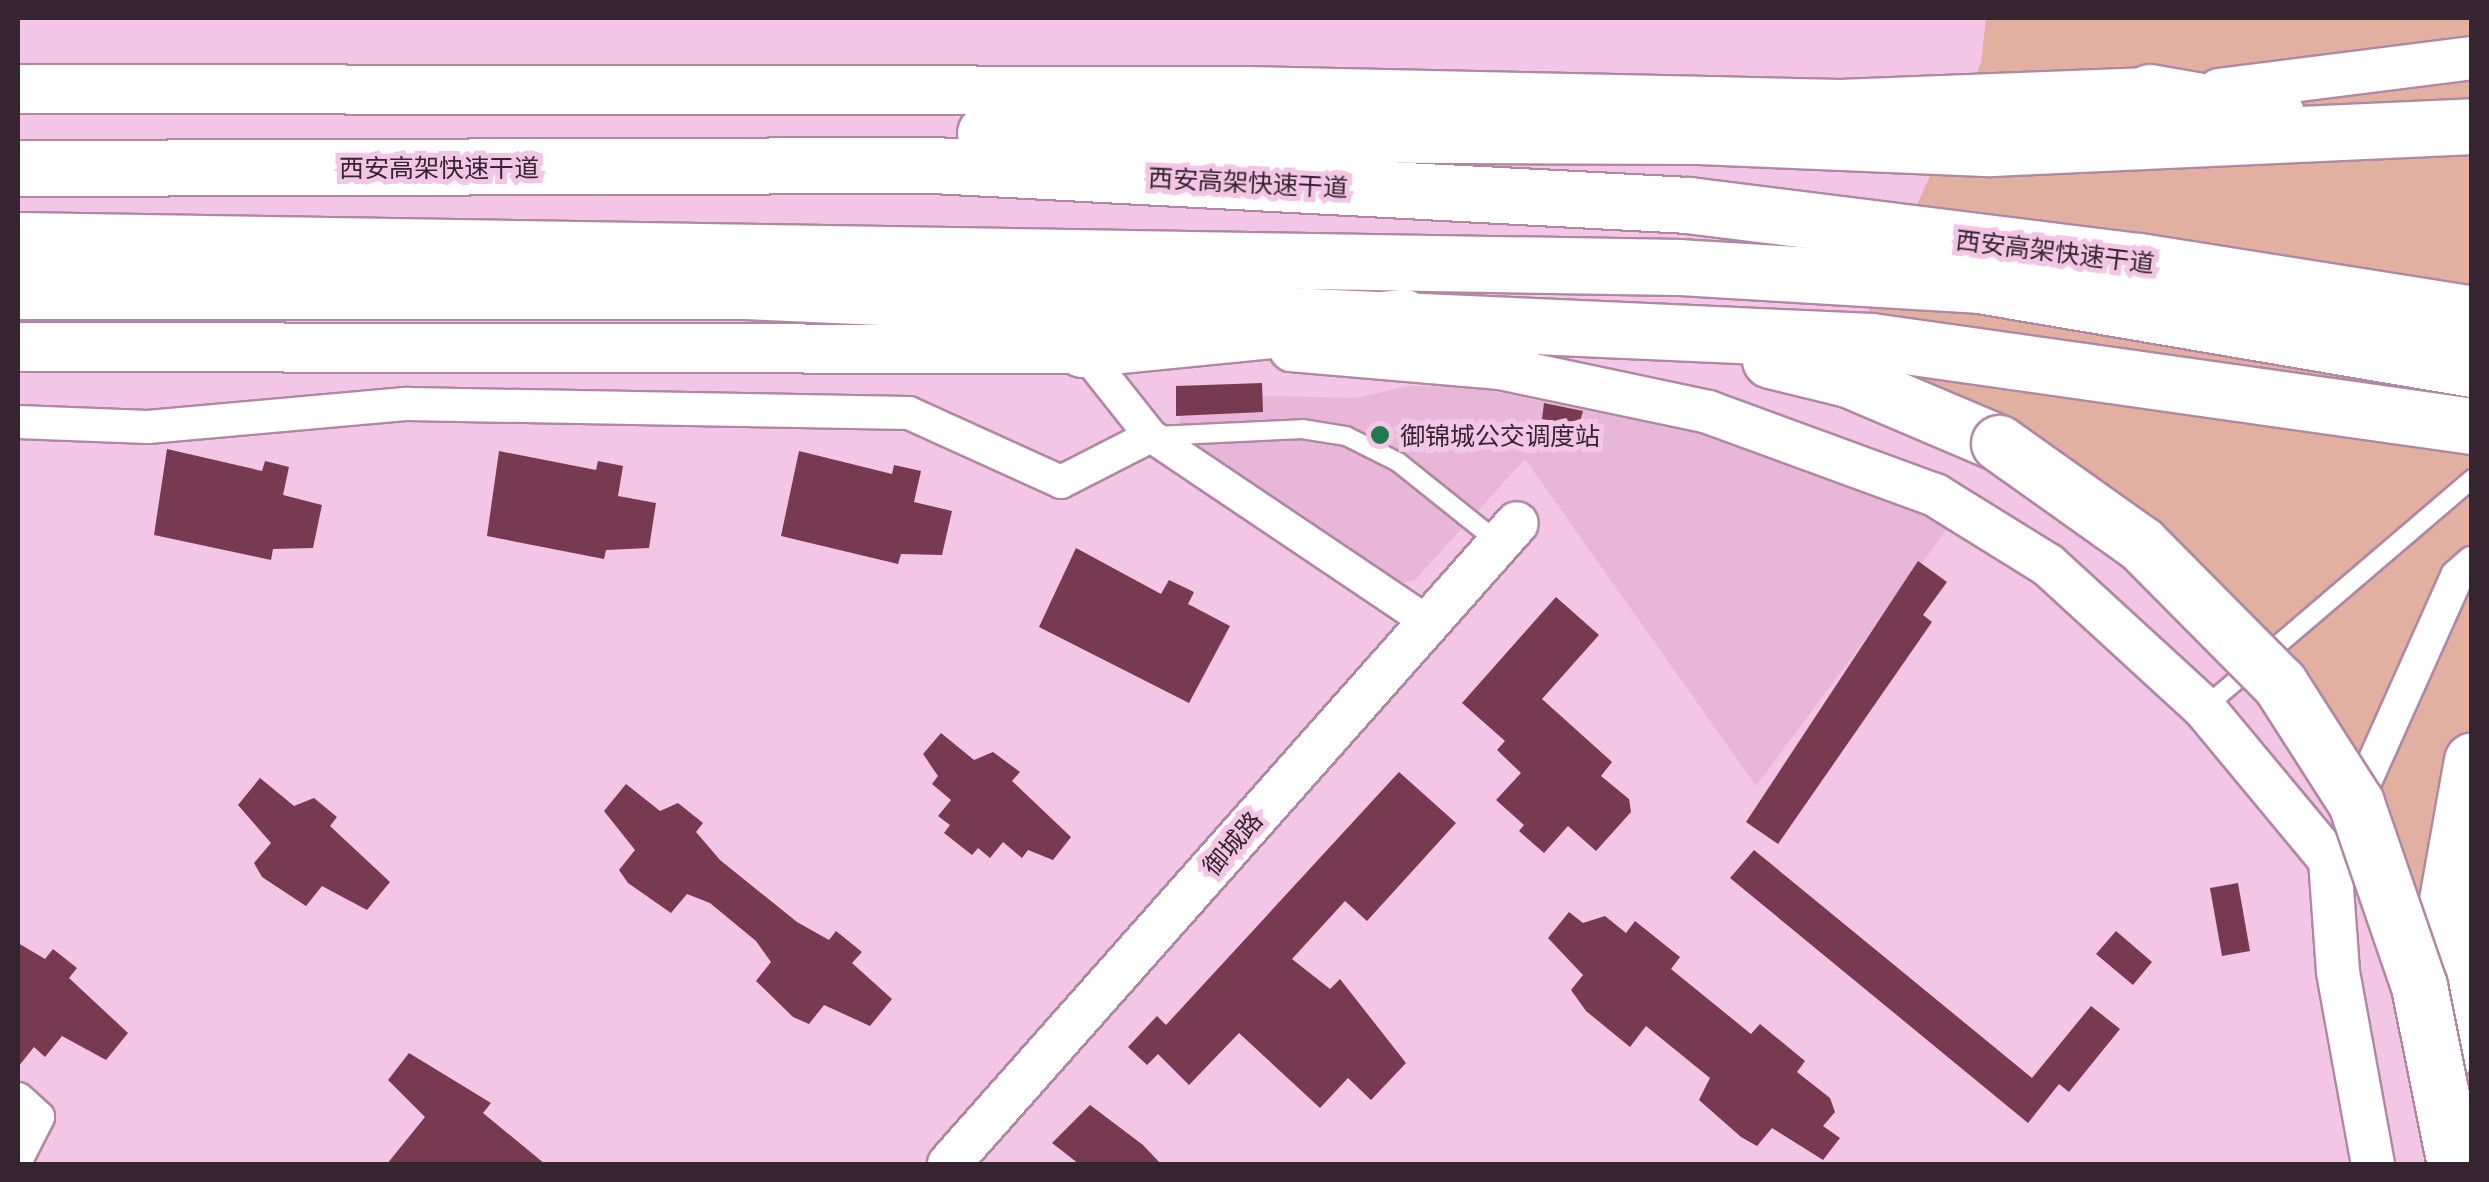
<!DOCTYPE html>
<html>
<head>
<meta charset="utf-8">
<style>
  body { margin:0 }
  #map { position:relative; width:2489px; height:1182px; overflow:hidden; background:#f2c6e4; font-family:Lato,"Noto Sans SC",sans-serif }
  div>[style] { position:absolute }
  .built>* { inset:0; background:#e8b7d8 }
  .green>* { inset:0; background:#e2b0a0 }
  .building>* { inset:0; background:#773a51 }
  .roads { filter:drop-shadow(2px 0 #b188a4) drop-shadow(-2px 0 #b188a4) drop-shadow(0 2px #b188a4) drop-shadow(0 -2px #b188a4) }
  .service>* { height:18px; margin:-9px; padding:0 9px; transform-origin:9px; border-radius:9px; background:#fff }
  .minor>* { height:32px; margin:-16px; padding:0 16px; transform-origin:16px; border-radius:16px; background:#fff }
  .tertiary>* { height:42px; margin:-21px; padding:0 21px; transform-origin:21px; border-radius:21px; background:#fff }
  .secondary>* { height:48px; margin:-24px; padding:0 24px; transform-origin:24px; border-radius:24px; background:#fff }
  .trunk>* { height:55px; margin:-27.5px; padding:0 27.5px; transform-origin:27.5px; border-radius:27.5px; background:#fff }
  .motorway>* { height:55px; margin:-27.5px; padding:0 27.5px; transform-origin:27.5px; border-radius:27.5px; background:#fff }
  .bridges { filter:drop-shadow(2px 0 #b188a4) drop-shadow(-2px 0 #b188a4) drop-shadow(0 2px #b188a4) drop-shadow(0 -2px #b188a4) }
  .trunk-bridge>* { height:55px; margin:-27.5px; padding:0 27.5px; transform-origin:27.5px; border-radius:27.5px; background:#fff }
  .dots>* { width:28px; height:28px; translate:-50% -50%; box-sizing:border-box; border:5px solid #f2c6e4; border-radius:50% }
  span { translate:-50% -50%; white-space:nowrap; text-align:center; line-height:1.15; -webkit-text-stroke:10px #f2c6e4; paint-order:stroke }
  .street-label { font-size:25px; color:#362531 }
  .poi-label { font-size:25px; color:#362531 }
  .left { translate:0 -50%; text-align:left }
  .frame { position:absolute; inset:0; border:20px solid #362531; pointer-events:none }
</style>
</head>
<body>
<div id="map">
  <div class="built">
    <i style="clip-path:polygon(1408px 386px,1472px 387px,1696px 433px,1950px 525px,1756px 786px,1525px 459px,1415px 580px,1395px 584px,1182px 443px,1178px 394px,1356px 398px)"></i>
  </div>
  <div class="green">
    <i style="clip-path:polygon(1986px 18px,2471px 18px,2471px 1142px,2280px 684px,1850px 353px,1981px 63px)"></i>
  </div>
  <div class="building">
    <i style="clip-path:polygon(1262px 383px,1263px 412px,1176px 416px,1176px 386px)"></i>
    <i style="clip-path:polygon(1544px 403px,1583px 411px,1579px 425px,1542px 419px)"></i>
    <i style="clip-path:polygon(167px 449px,262px 471px,265px 461px,289px 467px,283px 495px,322px 505px,313px 548px,273px 549px,271px 560px,154px 535px)"></i>
    <i style="clip-path:polygon(499px 451px,596px 470px,598px 461px,623px 466px,618px 496px,656px 503px,649px 548px,606px 550px,604px 559px,487px 536px)"></i>
    <i style="clip-path:polygon(799px 451px,892px 474px,894px 465px,921px 471px,914px 502px,952px 511px,942px 555px,901px 554px,898px 564px,781px 536px)"></i>
    <i style="clip-path:polygon(1076px 548px,1161px 594px,1169px 580px,1194px 592px,1188px 604px,1230px 626px,1189px 703px,1039px 627px)"></i>
    <i style="clip-path:polygon(1918px 561px,1947px 582px,1923px 615px,1932px 622px,1778px 844px,1746px 822px)"></i>
    <i style="clip-path:polygon(1556px 597px,1599px 635px,1542px 699px,1612px 762px,1601px 776px,1629px 799px,1631px 812px,1596px 851px,1568px 826px,1544px 853px,1519px 831px,1524px 825px,1496px 800px,1521px 773px,1497px 750px,1505px 741px,1462px 703px)"></i>
    <i style="clip-path:polygon(941px 733px,974px 760px,993px 752px,1020px 772px,1012px 781px,1071px 837px,1053px 860px,1028px 850px,1022px 858px,1003px 842px,990px 858px,978px 848px,972px 855px,944px 833px,950px 825px,938px 816px,951px 800px,932px 784px,938px 776px,923px 754px)"></i>
    <i style="clip-path:polygon(1399px 772px,1456px 823px,1367px 921px,1345px 901px,1292px 959px,1330px 989px,1340px 979px,1406px 1063px,1371px 1100px,1348px 1078px,1320px 1108px,1239px 1033px,1189px 1085px,1158px 1054px,1147px 1065px,1128px 1047px,1157px 1016px,1166px 1025px)"></i>
    <i style="clip-path:polygon(260px 778px,294px 806px,314px 798px,337px 817px,330px 826px,390px 882px,367px 910px,322px 886px,306px 906px,262px 877px,254px 863px,271px 843px,238px 805px)"></i>
    <i style="clip-path:polygon(626px 784px,660px 811px,678px 803px,703px 823px,696px 832px,720px 860px,797px 922px,829px 940px,836px 931px,862px 952px,852px 963px,892px 999px,870px 1026px,824px 1005px,809px 1024px,793px 1017px,756px 981px,771px 962px,756px 941px,710px 903px,687px 894px,671px 913px,628px 883px,619px 870px,635px 850px,604px 811px)"></i>
    <i style="clip-path:polygon(1754px 850px,2032px 1078px,2091px 1006px,2120px 1029px,2069px 1092px,2059px 1084px,2028px 1123px,1730px 878px)"></i>
    <i style="clip-path:polygon(2238px 883px,2250px 951px,2222px 956px,2210px 888px)"></i>
    <i style="clip-path:polygon(1569px 912px,1583px 923px,1605px 916px,1626px 933px,1635px 921px,1680px 957px,1671px 969px,1751px 1034px,1760px 1024px,1805px 1061px,1797px 1072px,1830px 1098px,1835px 1112px,1823px 1126px,1840px 1138px,1823px 1160px,1772px 1128px,1757px 1146px,1741px 1137px,1699px 1100px,1710px 1078px,1646px 1026px,1630px 1047px,1586px 1011px,1571px 990px,1583px 975px,1548px 938px)"></i>
    <i style="clip-path:polygon(2116px 931px,2152px 962px,2133px 985px,2096px 954px)"></i>
    <i style="clip-path:polygon(18px 943px,45px 959px,53px 949px,77px 968px,69px 978px,128px 1033px,106px 1060px,62px 1036px,45px 1057px,34px 1047px,18px 1067px)"></i>
    <i style="clip-path:polygon(409px 1053px,491px 1103px,483px 1113px,545px 1164px,387px 1164px,425px 1117px,388px 1080px)"></i>
    <i style="clip-path:polygon(1090px 1105px,1143px 1145px,1161px 1164px,1079px 1164px,1052px 1143px)"></i>
  </div>
  <div class="roads">
    <div class="service">
      <i style="left:1156px;top:436px;width:146px;rotate:-2.7deg"></i>
      <i style="left:1302px;top:429px;width:45px;rotate:9deg"></i>
      <i style="left:1346px;top:436px;width:58px;rotate:26.6deg"></i>
      <i style="left:1398px;top:462px;width:129px;rotate:38.7deg"></i>
      <i style="left:2204px;top:708px;width:353px;rotate:-40.5deg"></i>
    </div>
    <div class="minor">
      <i style="left:1082px;top:349px;width:111px;rotate:51.6deg"></i>
      <i style="left:1151px;top:436px;width:334px;rotate:33.9deg"></i>
      <i style="left:18px;top:422px;width:130px;rotate:2.2deg"></i>
      <i style="left:148px;top:427px;width:261px;rotate:-5.1deg"></i>
      <i style="left:408px;top:404px;width:501px;rotate:1.03deg"></i>
      <i style="left:909px;top:413px;width:167px;rotate:24.4deg"></i>
      <i style="left:1061px;top:482px;width:101px;rotate:-27.1deg"></i>
      <i style="left:2352px;top:811px;width:257px;rotate:-65.9deg"></i>
      <i style="left:2457px;top:576px;width:20px;rotate:-41deg"></i>
      <i style="left:18px;top:1099px;width:27px;rotate:42deg"></i>
      <i style="left:38px;top:1117px;width:44px;rotate:117.1deg"></i>
    </div>
    <div class="tertiary">
      <i style="left:2219px;top:90px;width:255px;rotate:-7.2deg"></i>
      <i style="left:1291px;top:350px;width:210px;rotate:4.9deg"></i>
      <i style="left:1500px;top:368px;width:213px;rotate:11.9deg"></i>
      <i style="left:1708px;top:412px;width:242px;rotate:20.1deg"></i>
      <i style="left:1935px;top:495px;width:133px;rotate:31.8deg"></i>
      <i style="left:2048px;top:565px;width:212px;rotate:42.5deg"></i>
      <i style="left:2204px;top:708px;width:197px;rotate:50.3deg"></i>
      <i style="left:2330px;top:860px;width:112px;rotate:85.9deg"></i>
      <i style="left:2338px;top:972px;width:195px;rotate:79.7deg"></i>
      <i style="left:949px;top:1164px;width:856px;rotate:-48.46deg"></i>
    </div>
    <div class="secondary">
      <i style="left:18px;top:89px;width:1227px;rotate:0.09deg"></i>
      <i style="left:1245px;top:91px;width:595px;rotate:1.25deg"></i>
      <i style="left:1840px;top:104px;width:310px;rotate:-2.2deg"></i>
      <i style="left:18px;top:347px;width:1064px;rotate:0.11deg"></i>
    </div>
    <div class="trunk">
      <i style="left:2150px;top:92px;width:128px;rotate:9.9deg"></i>
      <i style="left:985px;top:133px;width:714px;rotate:0.24deg"></i>
      <i style="left:1699px;top:136px;width:292px;rotate:2.4deg"></i>
      <i style="left:1991px;top:148px;width:482px;rotate:-2.6deg"></i>
      <i style="left:18px;top:168px;width:915px;rotate:-0.19deg"></i>
      <i style="left:933px;top:165px;width:756px;rotate:3.03deg"></i>
      <i style="left:1688px;top:205px;width:454px;rotate:7.1deg"></i>
      <i style="left:2139px;top:261px;width:337px;rotate:9deg"></i>
      <i style="left:18px;top:240px;width:1661px;rotate:0.93deg"></i>
      <i style="left:1679px;top:267px;width:301px;rotate:3.4deg"></i>
      <i style="left:1979px;top:285px;width:500px;rotate:9.67deg"></i>
      <i style="left:18px;top:291px;width:727px"></i>
      <i style="left:745px;top:291px;width:1127px;rotate:2.54deg"></i>
      <i style="left:1871px;top:341px;width:607px;rotate:8.05deg"></i>
      <i style="left:1770px;top:360px;width:80px;rotate:13.7deg"></i>
      <i style="left:1848px;top:379px;width:164px;rotate:23deg"></i>
      <i style="left:2446px;top:1054px;width:137px;rotate:-90.8deg"></i>
      <i style="left:2444px;top:917px;width:159px;rotate:-79.9deg"></i>
    </div>
    <div class="motorway">
      <i style="left:1082px;top:349px;width:323px;rotate:-5.7deg"></i>
    </div>
  </div>
  <div class="bridges">
    <div class="trunk-bridge">
      <i style="left:1999px;top:443px;width:174px;rotate:35.4deg"></i>
      <i style="left:2141px;top:544px;width:197px;rotate:45.2deg"></i>
      <i style="left:2280px;top:684px;width:141px;rotate:57.4deg"></i>
      <i style="left:2356px;top:803px;width:194px;rotate:71deg"></i>
      <i style="left:2419px;top:986px;width:182px;rotate:78.6deg"></i>
    </div>
  </div>
  <div class="dots">
    <i style="left:1380px;top:435px;background:#207a4f"></i>
  </div>
  <div class="street-label">
    <span style="left:439px;top:167px">西安高架快速干道</span>
    <span style="left:1248px;top:182px;rotate:3deg">西安高架快速干道</span>
    <span style="left:2055px;top:251px;rotate:7deg">西安高架快速干道</span>
    <span style="left:1232px;top:843px;rotate:-49deg">御城路</span>
  </div>
  <div class="poi-label">
    <span class="left" style="left:1400px;top:435px">御锦城公交调度站</span>
  </div>
  <div class="frame"></div>
</div>
</body>
</html>
